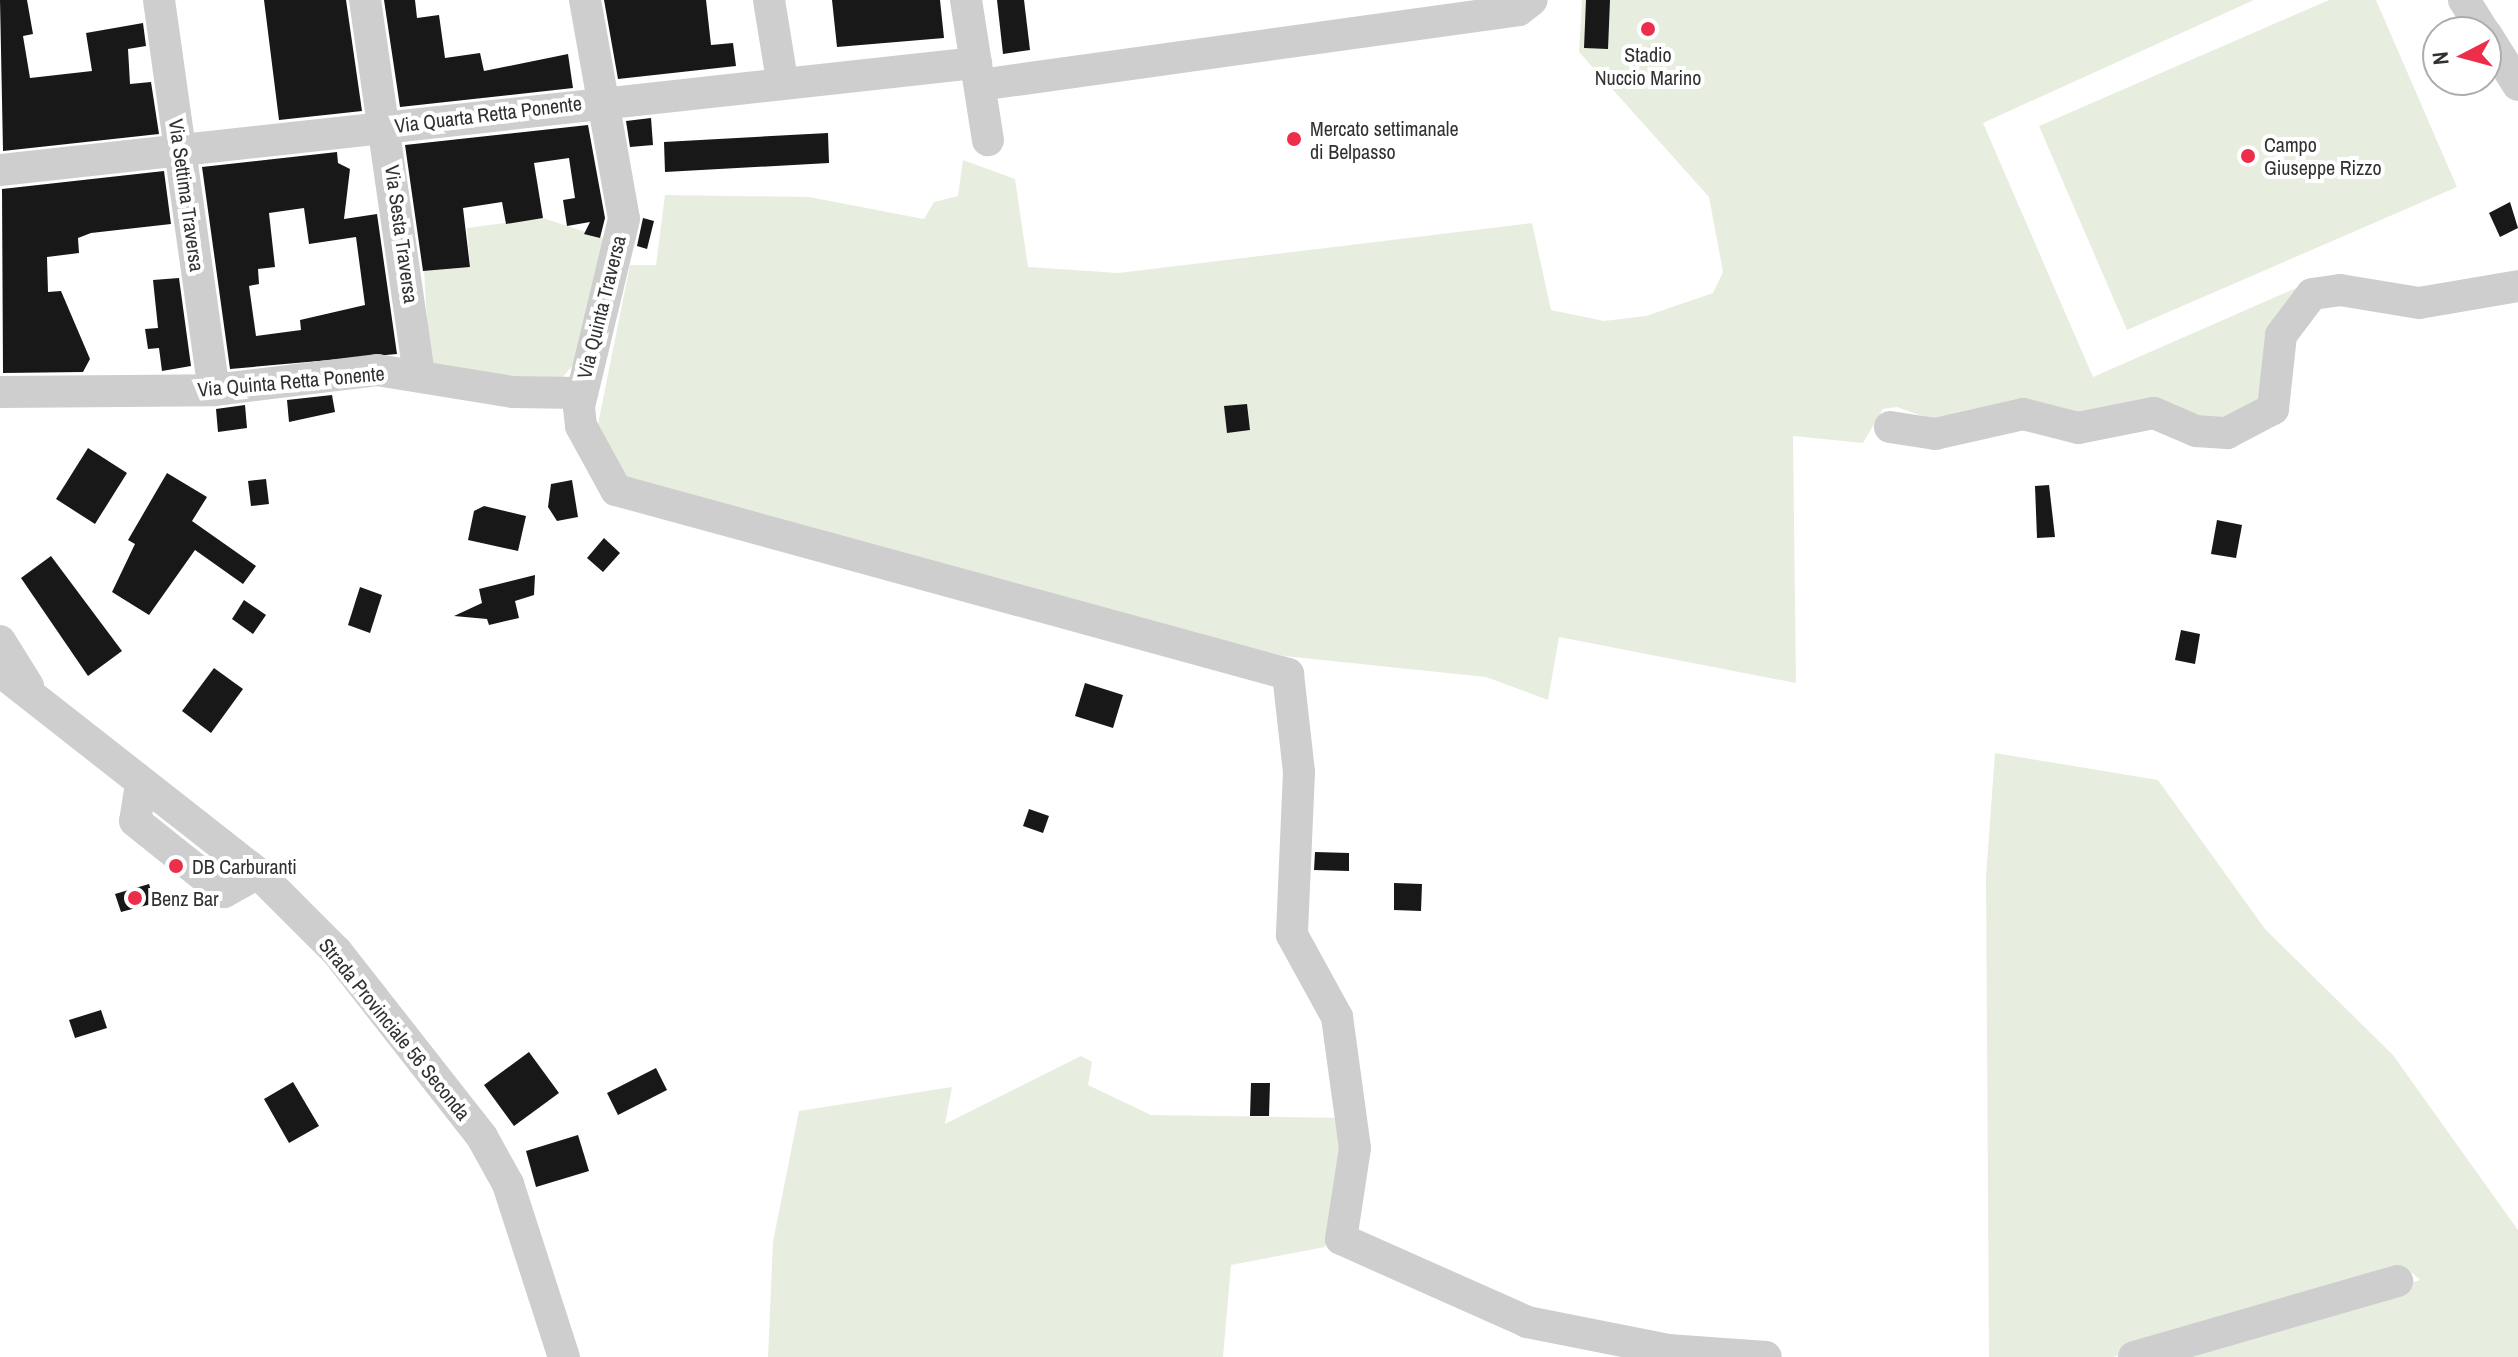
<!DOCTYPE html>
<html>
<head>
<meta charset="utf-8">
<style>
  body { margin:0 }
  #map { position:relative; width:2518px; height:1357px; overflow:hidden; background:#fff; font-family:"Archivo Narrow",sans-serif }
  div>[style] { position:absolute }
  .green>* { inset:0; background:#e8eedf }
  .building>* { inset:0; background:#181818 }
  .minor>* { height:32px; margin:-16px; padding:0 16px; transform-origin:16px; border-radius:16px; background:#cecece }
  .dots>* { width:22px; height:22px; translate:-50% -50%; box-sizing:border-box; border:4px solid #fff; border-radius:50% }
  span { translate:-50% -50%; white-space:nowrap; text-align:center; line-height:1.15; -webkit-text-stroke:8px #fff; paint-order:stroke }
  .poi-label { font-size:20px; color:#313131 }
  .left { translate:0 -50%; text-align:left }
  .street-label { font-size:20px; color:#313131 }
  .north { position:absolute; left:2422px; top:16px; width:80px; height:80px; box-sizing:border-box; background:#fff; border:2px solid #adadad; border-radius:50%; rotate:264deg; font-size:22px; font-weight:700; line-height:32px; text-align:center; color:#313131 }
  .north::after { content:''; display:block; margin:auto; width:28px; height:36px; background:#ed2e4b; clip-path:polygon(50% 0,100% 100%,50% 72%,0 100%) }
</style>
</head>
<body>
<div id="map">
  <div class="green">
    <i style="clip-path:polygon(1582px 0,2254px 0,1983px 123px,2093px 377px,2303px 285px,2271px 390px,2243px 418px,1939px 422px,1897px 407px,1883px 409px,1863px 443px,1793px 436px,1796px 683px,1559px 637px,1548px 700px,1486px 677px,1284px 656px,619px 483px,597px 429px,630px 265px,656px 265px,665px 195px,809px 197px,924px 219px,934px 202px,958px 196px,963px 160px,1015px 179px,1028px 267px,1118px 273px,1532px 223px,1551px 310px,1604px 321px,1646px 316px,1713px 293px,1723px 272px,1709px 197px,1579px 52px)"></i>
    <i style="clip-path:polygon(2329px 0,2376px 0,2457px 187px,2127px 330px,2039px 126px)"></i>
    <i style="clip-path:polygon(543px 218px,607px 239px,575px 363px,560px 380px,430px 368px,424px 271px,470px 266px,467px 228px)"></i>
    <i style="clip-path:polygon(1995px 753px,2158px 780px,2265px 929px,2393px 1055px,2518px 1230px,2518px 1357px,2172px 1357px,2420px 1280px,2409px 1270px,2113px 1357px,1989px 1357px,1986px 876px)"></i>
    <i style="clip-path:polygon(1081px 1056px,1092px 1062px,1088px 1085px,1151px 1115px,1345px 1118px,1351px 1161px,1325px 1247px,1231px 1265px,1223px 1357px,768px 1357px,773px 1242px,799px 1111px,952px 1087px,945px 1124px)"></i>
  </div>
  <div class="building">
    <i style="clip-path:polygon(0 0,27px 0,33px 34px,23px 36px,30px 78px,92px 71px,86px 33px,143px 23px,146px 46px,128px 49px,130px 84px,151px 82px,159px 134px,3px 151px)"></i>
    <i style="clip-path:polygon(264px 0,346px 0,362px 111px,279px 120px)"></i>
    <i style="clip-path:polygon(384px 0,415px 0,417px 18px,439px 15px,445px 58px,480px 53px,484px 71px,568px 54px,573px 88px,400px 107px)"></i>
    <i style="clip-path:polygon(604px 0,706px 0,711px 45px,733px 43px,736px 66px,618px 79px)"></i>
    <i style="clip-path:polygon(832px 0,940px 0,944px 38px,837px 47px)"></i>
    <i style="clip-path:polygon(997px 0,1024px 0,1030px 50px,1003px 54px)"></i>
    <i style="clip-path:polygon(1586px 0,1610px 0,1608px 49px,1584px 48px)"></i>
    <i style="clip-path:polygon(651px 118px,653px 145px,630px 147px,626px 121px)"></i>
    <i style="clip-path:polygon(588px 125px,605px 218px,600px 238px,584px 234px,590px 222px,567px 226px,563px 200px,575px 198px,569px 158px,534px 163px,543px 218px,506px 224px,502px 202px,463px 208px,470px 267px,423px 271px,405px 145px)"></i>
    <i style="clip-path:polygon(828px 133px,829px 163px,665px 172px,664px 142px)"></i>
    <i style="clip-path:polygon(evenodd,337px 152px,338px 163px,350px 169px,344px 219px,377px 214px,397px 354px,230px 369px,202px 167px,337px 152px,304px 208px,309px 244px,356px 237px,365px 305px,300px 320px,301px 330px,256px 336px,249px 286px,259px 284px,258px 269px,275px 267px,269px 213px,304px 208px)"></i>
    <i style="clip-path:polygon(164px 171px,171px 224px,91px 233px,78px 238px,79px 253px,47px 257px,48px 292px,61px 291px,90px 359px,83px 372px,3px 373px,2px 189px)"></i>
    <i style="clip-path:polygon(2510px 202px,2518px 228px,2500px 237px,2489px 213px)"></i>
    <i style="clip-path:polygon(643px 218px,654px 221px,647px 249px,637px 246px)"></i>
    <i style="clip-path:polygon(179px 278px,191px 366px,162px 371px,159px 348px,148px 349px,145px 329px,158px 328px,153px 280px)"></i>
    <i style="clip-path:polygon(332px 395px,335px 412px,289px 422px,287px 400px)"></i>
    <i style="clip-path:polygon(1247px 404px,1250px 430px,1227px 433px,1224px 406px)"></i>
    <i style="clip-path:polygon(245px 405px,247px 428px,218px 432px,216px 409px)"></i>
    <i style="clip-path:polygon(88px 448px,127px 473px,95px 524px,56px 499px)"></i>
    <i style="clip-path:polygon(167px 473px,207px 497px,192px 521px,256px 566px,243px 584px,195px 550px,149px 615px,112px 592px,135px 544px,128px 540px)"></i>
    <i style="clip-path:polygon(266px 479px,269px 504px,251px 506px,248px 481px)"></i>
    <i style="clip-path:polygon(572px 480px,578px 517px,557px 521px,548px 507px,551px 484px)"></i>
    <i style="clip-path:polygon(2049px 485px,2055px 537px,2037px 538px,2035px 486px)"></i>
    <i style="clip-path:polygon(484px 506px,526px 516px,518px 551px,468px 540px,474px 511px)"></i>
    <i style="clip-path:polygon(2217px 520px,2242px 525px,2236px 558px,2211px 554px)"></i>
    <i style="clip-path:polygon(604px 538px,620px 553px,603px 572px,587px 558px)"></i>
    <i style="clip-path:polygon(51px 556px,122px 651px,88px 676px,21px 578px)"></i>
    <i style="clip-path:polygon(535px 575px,534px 595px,515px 601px,519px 618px,489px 625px,487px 619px,454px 616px,482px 603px,479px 589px)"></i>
    <i style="clip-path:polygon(360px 587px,382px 595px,370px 633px,348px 625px)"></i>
    <i style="clip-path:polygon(244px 600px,266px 615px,253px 634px,232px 619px)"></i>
    <i style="clip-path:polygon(2181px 630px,2200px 634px,2195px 664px,2175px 660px)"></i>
    <i style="clip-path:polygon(214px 668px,243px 689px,211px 733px,182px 711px)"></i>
    <i style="clip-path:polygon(1085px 683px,1123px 695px,1113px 728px,1075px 716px)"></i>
    <i style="clip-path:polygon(1029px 809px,1049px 816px,1043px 833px,1023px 826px)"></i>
    <i style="clip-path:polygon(1315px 852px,1349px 853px,1349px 871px,1314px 870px)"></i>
    <i style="clip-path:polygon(1394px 883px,1422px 884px,1421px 911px,1394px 910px)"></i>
    <i style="clip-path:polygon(149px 884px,155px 903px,121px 912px,115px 894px)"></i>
    <i style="clip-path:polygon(101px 1010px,107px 1028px,75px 1038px,69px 1020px)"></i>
    <i style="clip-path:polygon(529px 1052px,559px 1093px,514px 1126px,484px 1085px)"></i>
    <i style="clip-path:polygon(656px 1068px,667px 1090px,618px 1115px,607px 1093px)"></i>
    <i style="clip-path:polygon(293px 1082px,319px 1126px,289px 1143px,264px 1099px)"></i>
    <i style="clip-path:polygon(1251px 1083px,1270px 1083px,1269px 1116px,1250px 1116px)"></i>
    <i style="clip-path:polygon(578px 1135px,589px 1171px,536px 1187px,526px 1151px)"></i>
  </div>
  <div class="minor">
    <i style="left:159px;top:0;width:394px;rotate:82deg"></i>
    <i style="left:365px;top:0;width:378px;rotate:81.8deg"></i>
    <i style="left:585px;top:0;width:222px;rotate:79.9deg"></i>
    <i style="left:624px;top:219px;width:193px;rotate:103.5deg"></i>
    <i style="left:579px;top:407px;width:19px;rotate:84deg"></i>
    <i style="left:581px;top:426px;width:73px;rotate:61.3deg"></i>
    <i style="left:616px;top:490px;width:697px;rotate:15.31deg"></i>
    <i style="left:1288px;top:674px;width:99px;rotate:83.6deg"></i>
    <i style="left:1299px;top:772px;width:163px;rotate:92.5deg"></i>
    <i style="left:1292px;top:935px;width:94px;rotate:61.2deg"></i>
    <i style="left:1337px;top:1017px;width:132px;rotate:82.2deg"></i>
    <i style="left:1355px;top:1148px;width:92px;rotate:98.7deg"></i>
    <i style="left:1341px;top:1239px;width:204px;rotate:24deg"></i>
    <i style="left:1527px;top:1322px;width:144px;rotate:11.2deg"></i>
    <i style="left:1668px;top:1350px;width:98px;rotate:4.1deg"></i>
    <i style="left:769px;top:0;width:81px;rotate:80.8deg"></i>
    <i style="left:966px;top:0;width:142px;rotate:81.1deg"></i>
    <i style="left:2464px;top:0;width:38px;rotate:58deg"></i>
    <i style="left:2486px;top:34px;width:60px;rotate:57.9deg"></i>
    <i style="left:980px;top:85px;width:544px;rotate:-7.92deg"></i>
    <i style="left:1519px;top:10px;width:16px;rotate:-38deg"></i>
    <i style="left:0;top:170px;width:982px;rotate:-6.26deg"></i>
    <i style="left:0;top:392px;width:214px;rotate:-0.5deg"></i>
    <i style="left:214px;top:390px;width:164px;rotate:-7deg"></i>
    <i style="left:377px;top:370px;width:138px;rotate:9.2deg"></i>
    <i style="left:513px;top:392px;width:66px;rotate:0.9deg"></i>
    <i style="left:1890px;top:427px;width:46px;rotate:8.8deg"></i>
    <i style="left:1935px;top:434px;width:90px;rotate:-12.8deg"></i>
    <i style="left:2023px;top:414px;width:57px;rotate:14.3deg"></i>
    <i style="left:2078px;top:428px;width:77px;rotate:-11.2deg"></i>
    <i style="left:2154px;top:413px;width:46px;rotate:23.2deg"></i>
    <i style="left:2196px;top:431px;width:31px;rotate:4deg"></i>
    <i style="left:2227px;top:433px;width:52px;rotate:-27.6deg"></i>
    <i style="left:2273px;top:409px;width:74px;rotate:-83.8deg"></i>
    <i style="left:2281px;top:335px;width:51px;rotate:-52.9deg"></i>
    <i style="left:2312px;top:294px;width:28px;rotate:-8deg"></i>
    <i style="left:2340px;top:290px;width:80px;rotate:9.3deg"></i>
    <i style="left:2419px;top:303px;width:100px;rotate:-9.7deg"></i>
    <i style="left:0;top:641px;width:53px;rotate:58.1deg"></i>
    <i style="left:0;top:671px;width:328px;rotate:38.1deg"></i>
    <i style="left:258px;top:873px;width:112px;rotate:45deg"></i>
    <i style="left:337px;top:952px;width:235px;rotate:51.9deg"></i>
    <i style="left:482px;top:1137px;width:54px;rotate:61deg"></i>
    <i style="left:508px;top:1184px;width:182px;rotate:72.1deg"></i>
    <i style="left:141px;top:784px;width:37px;rotate:99deg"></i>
    <i style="left:135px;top:821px;width:114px;rotate:38.6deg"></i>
    <i style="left:224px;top:892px;width:39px;rotate:-29deg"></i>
    <i style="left:2134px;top:1357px;width:274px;rotate:-16.1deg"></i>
  </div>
  <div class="dots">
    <i style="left:1648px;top:29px;background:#ed2e4b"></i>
    <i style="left:1294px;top:139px;background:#ed2e4b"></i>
    <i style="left:2248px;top:156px;background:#ed2e4b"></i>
    <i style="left:176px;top:866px;background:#ed2e4b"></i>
    <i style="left:135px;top:898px;background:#ed2e4b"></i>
  </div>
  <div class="poi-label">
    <span style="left:1648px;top:66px">Stadio<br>Nuccio Marino</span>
    <span class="left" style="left:1310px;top:140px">Mercato settimanale<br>di Belpasso</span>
    <span class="left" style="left:2264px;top:156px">Campo<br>Giuseppe Rizzo</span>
    <span class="left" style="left:192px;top:866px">DB Carburanti</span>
    <span class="left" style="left:151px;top:898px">Benz Bar</span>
  </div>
  <div class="street-label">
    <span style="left:488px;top:114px;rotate:-7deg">Via Quarta Retta Ponente</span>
    <span style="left:187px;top:195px;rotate:82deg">Via Settima Traversa</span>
    <span style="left:402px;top:234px;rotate:82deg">Via Sesta Traversa</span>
    <span style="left:601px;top:307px;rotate:-76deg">Via Quinta Traversa</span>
    <span style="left:291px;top:381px;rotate:-5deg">Via Quinta Retta Ponente</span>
    <span style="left:395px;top:1029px;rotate:51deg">Strada Provinciale 56 Seconda</span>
  </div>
  <div class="north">N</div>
</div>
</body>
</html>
